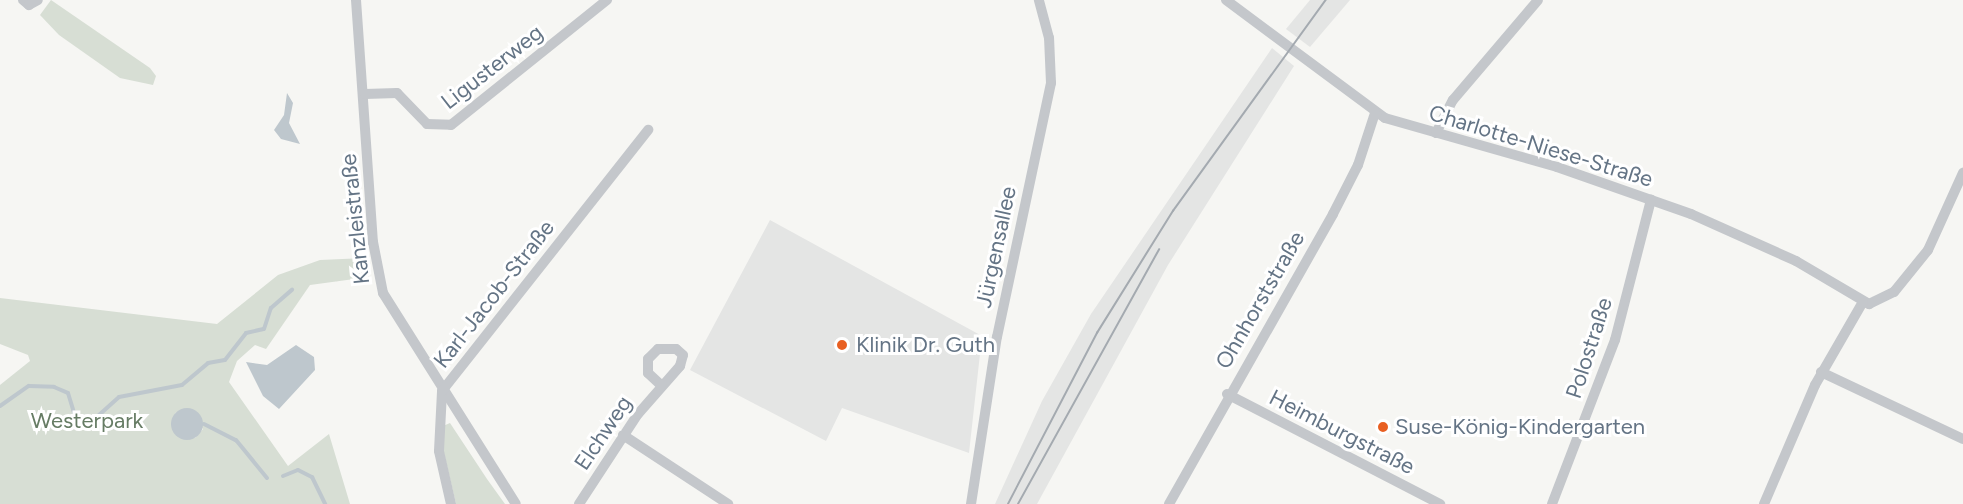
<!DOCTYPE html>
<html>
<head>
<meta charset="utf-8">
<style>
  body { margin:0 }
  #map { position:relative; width:1963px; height:504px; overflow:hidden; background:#f6f6f3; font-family:Figtree,sans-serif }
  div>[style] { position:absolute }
  .built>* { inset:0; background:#e4e5e4 }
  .green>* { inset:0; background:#d7ded4 }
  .water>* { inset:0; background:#bec7cd }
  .round { border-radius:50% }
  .stream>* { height:4px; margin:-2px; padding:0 2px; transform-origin:2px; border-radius:2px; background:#bec7cd }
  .street>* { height:10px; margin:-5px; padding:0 5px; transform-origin:5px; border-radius:5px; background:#c4c7cb }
  .tram>* { height:1.5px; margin:-0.75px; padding:0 0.75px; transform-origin:0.75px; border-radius:0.75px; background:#a4aab0 }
  .dots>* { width:16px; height:16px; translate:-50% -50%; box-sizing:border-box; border:3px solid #fff; border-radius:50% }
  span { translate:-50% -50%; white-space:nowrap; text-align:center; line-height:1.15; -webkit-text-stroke:6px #fff; paint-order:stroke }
  .street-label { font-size:22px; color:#647485 }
  .poi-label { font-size:22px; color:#647485 }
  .left { translate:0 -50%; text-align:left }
  .park-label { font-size:22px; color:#667c64 }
</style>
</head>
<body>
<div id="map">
  <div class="built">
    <i style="clip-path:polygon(1310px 0,1350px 0,1310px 47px,1286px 29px)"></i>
    <i style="clip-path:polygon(1272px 48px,1294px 66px,1168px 265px,1037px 504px,995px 504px,1042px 401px,1091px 314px)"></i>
    <i style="clip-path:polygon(770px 220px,982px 336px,969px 453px,842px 408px,826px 441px,690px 370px)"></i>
  </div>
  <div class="green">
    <i style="clip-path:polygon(51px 0,150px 68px,156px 76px,153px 85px,120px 78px,59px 35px,40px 15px)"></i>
    <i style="clip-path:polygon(evenodd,365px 258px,369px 277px,310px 285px,266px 349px,255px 345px,237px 361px,229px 382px,288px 466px,329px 434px,350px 504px,0 504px,0 385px,30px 361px,28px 355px,0 344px,0 298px,217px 324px,278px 275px,320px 260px,365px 258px,184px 410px,203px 429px,195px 438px,182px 438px,175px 413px,184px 410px)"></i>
    <i style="clip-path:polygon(450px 423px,487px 479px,505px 504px,456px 504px,444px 453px,443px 426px)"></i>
  </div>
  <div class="water">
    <i style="clip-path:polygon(287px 93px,293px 103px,289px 123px,300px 144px,281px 139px,274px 130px,284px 115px)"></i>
    <i style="clip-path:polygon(296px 345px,314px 357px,315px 370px,279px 409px,263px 396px,246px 362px,267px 365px)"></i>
    <i class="round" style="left:171px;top:408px;width:32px;height:32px"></i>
  </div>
  <div class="stream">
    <i style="left:0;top:406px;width:35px;rotate:-35deg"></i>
    <i style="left:29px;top:386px;width:25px;rotate:2deg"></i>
    <i style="left:54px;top:387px;width:15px;rotate:23deg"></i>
    <i style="left:68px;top:393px;width:21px;rotate:73deg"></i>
    <i style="left:74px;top:413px;width:19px;rotate:36deg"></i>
    <i style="left:89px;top:424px;width:40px;rotate:-42deg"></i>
    <i style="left:119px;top:397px;width:64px;rotate:-10.8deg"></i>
    <i style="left:182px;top:385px;width:34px;rotate:-40deg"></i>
    <i style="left:208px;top:363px;width:17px;rotate:-10deg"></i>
    <i style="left:225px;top:360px;width:34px;rotate:-52deg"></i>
    <i style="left:246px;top:333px;width:18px;rotate:-13deg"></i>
    <i style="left:264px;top:329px;width:22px;rotate:-72deg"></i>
    <i style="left:271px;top:308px;width:28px;rotate:-41deg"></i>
    <i style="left:204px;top:424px;width:36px;rotate:27deg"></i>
    <i style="left:236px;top:440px;width:49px;rotate:50.8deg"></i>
    <i style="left:283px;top:476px;width:16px;rotate:-22deg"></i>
    <i style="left:298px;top:470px;width:16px;rotate:27deg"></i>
    <i style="left:312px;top:477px;width:30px;rotate:64deg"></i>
  </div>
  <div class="street">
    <i style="left:23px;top:0;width:8px;rotate:40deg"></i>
    <i style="left:29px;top:5px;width:10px;rotate:-29deg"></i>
    <i style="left:356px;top:0;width:243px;rotate:86deg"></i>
    <i style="left:373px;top:242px;width:52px;rotate:78.9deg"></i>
    <i style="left:383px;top:293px;width:249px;rotate:57.8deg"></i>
    <i style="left:1226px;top:0;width:198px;rotate:36.6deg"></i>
    <i style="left:1385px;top:118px;width:179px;rotate:15.9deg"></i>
    <i style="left:1557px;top:167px;width:142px;rotate:19.3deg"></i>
    <i style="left:1691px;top:214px;width:115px;rotate:24.1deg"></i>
    <i style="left:1796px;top:261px;width:85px;rotate:30.5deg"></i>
    <i style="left:1869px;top:304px;width:28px;rotate:-26deg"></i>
    <i style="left:1894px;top:292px;width:54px;rotate:-51deg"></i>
    <i style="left:1928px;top:250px;width:85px;rotate:-65.6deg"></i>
    <i style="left:365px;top:94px;width:32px;rotate:-2deg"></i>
    <i style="left:397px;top:93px;width:43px;rotate:45.9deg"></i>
    <i style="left:427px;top:124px;width:24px;rotate:2deg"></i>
    <i style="left:451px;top:125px;width:200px;rotate:-38.7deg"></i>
    <i style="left:1436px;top:133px;width:37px;rotate:-63deg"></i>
    <i style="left:1453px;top:100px;width:131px;rotate:-49.6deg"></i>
    <i style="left:1821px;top:372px;width:157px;rotate:25.3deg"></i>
    <i style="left:1227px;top:394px;width:240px;rotate:27.3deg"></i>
    <i style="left:623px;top:435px;width:126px;rotate:33.3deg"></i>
    <i style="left:451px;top:504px;width:54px;rotate:-102.8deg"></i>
    <i style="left:439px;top:451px;width:60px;rotate:-87.1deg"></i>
    <i style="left:442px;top:391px;width:333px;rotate:-51.7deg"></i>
    <i style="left:579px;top:504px;width:108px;rotate:-56.8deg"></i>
    <i style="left:638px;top:414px;width:64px;rotate:-48.8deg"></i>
    <i style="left:680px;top:366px;width:11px;rotate:-75deg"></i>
    <i style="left:683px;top:355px;width:9px;rotate:-139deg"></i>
    <i style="left:676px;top:349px;width:18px;rotate:180deg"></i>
    <i style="left:658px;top:349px;width:14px;rotate:135deg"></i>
    <i style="left:648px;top:359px;width:14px;rotate:90deg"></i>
    <i style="left:648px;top:373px;width:18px;rotate:43deg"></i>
    <i style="left:971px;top:504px;width:169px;rotate:-81.2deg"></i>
    <i style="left:997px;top:337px;width:260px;rotate:-78deg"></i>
    <i style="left:1051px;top:83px;width:45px;rotate:-92.5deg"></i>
    <i style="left:1049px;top:38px;width:39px;rotate:-105deg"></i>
    <i style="left:1169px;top:504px;width:333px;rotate:-60.5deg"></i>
    <i style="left:1333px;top:214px;width:55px;rotate:-63deg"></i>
    <i style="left:1358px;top:165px;width:55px;rotate:-71.9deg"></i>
    <i style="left:1552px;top:504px;width:176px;rotate:-69deg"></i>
    <i style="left:1615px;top:340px;width:145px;rotate:-75.6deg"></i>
    <i style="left:1764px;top:504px;width:129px;rotate:-66.8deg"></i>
    <i style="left:1815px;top:385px;width:96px;rotate:-60deg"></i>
  </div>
  <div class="tram">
    <i style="left:1008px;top:504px;width:193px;rotate:-62.5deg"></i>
    <i style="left:1097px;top:333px;width:144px;rotate:-58.1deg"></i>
    <i style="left:1173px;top:211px;width:261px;rotate:-54.1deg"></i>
    <i style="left:1018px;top:504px;width:291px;rotate:-61deg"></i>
  </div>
  <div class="dots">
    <i style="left:842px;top:345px;background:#e85f21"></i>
    <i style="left:1383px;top:427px;background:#e85f21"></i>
  </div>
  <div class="street-label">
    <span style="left:492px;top:67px;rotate:-38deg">Ligusterweg</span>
    <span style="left:1541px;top:146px;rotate:17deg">Charlotte-Niese-Straße</span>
    <span style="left:355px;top:219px;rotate:-96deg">Kanzleistraße</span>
    <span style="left:996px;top:247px;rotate:-78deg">Jürgensallee</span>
    <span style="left:494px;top:294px;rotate:-52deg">Karl-Jacob-Straße</span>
    <span style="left:1260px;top:300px;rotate:-60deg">Ohnhorststraße</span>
    <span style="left:1589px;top:348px;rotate:-72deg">Polostraße</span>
    <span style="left:1342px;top:432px;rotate:27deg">Heimburgstraße</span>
    <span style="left:603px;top:433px;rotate:-56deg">Elchweg</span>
  </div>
  <div class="poi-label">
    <span class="left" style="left:856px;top:345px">Klinik Dr. Guth</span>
    <span class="left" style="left:1395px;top:427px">Suse-König-Kindergarten</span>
  </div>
  <div class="park-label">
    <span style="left:87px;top:421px">Westerpark</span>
  </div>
</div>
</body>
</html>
